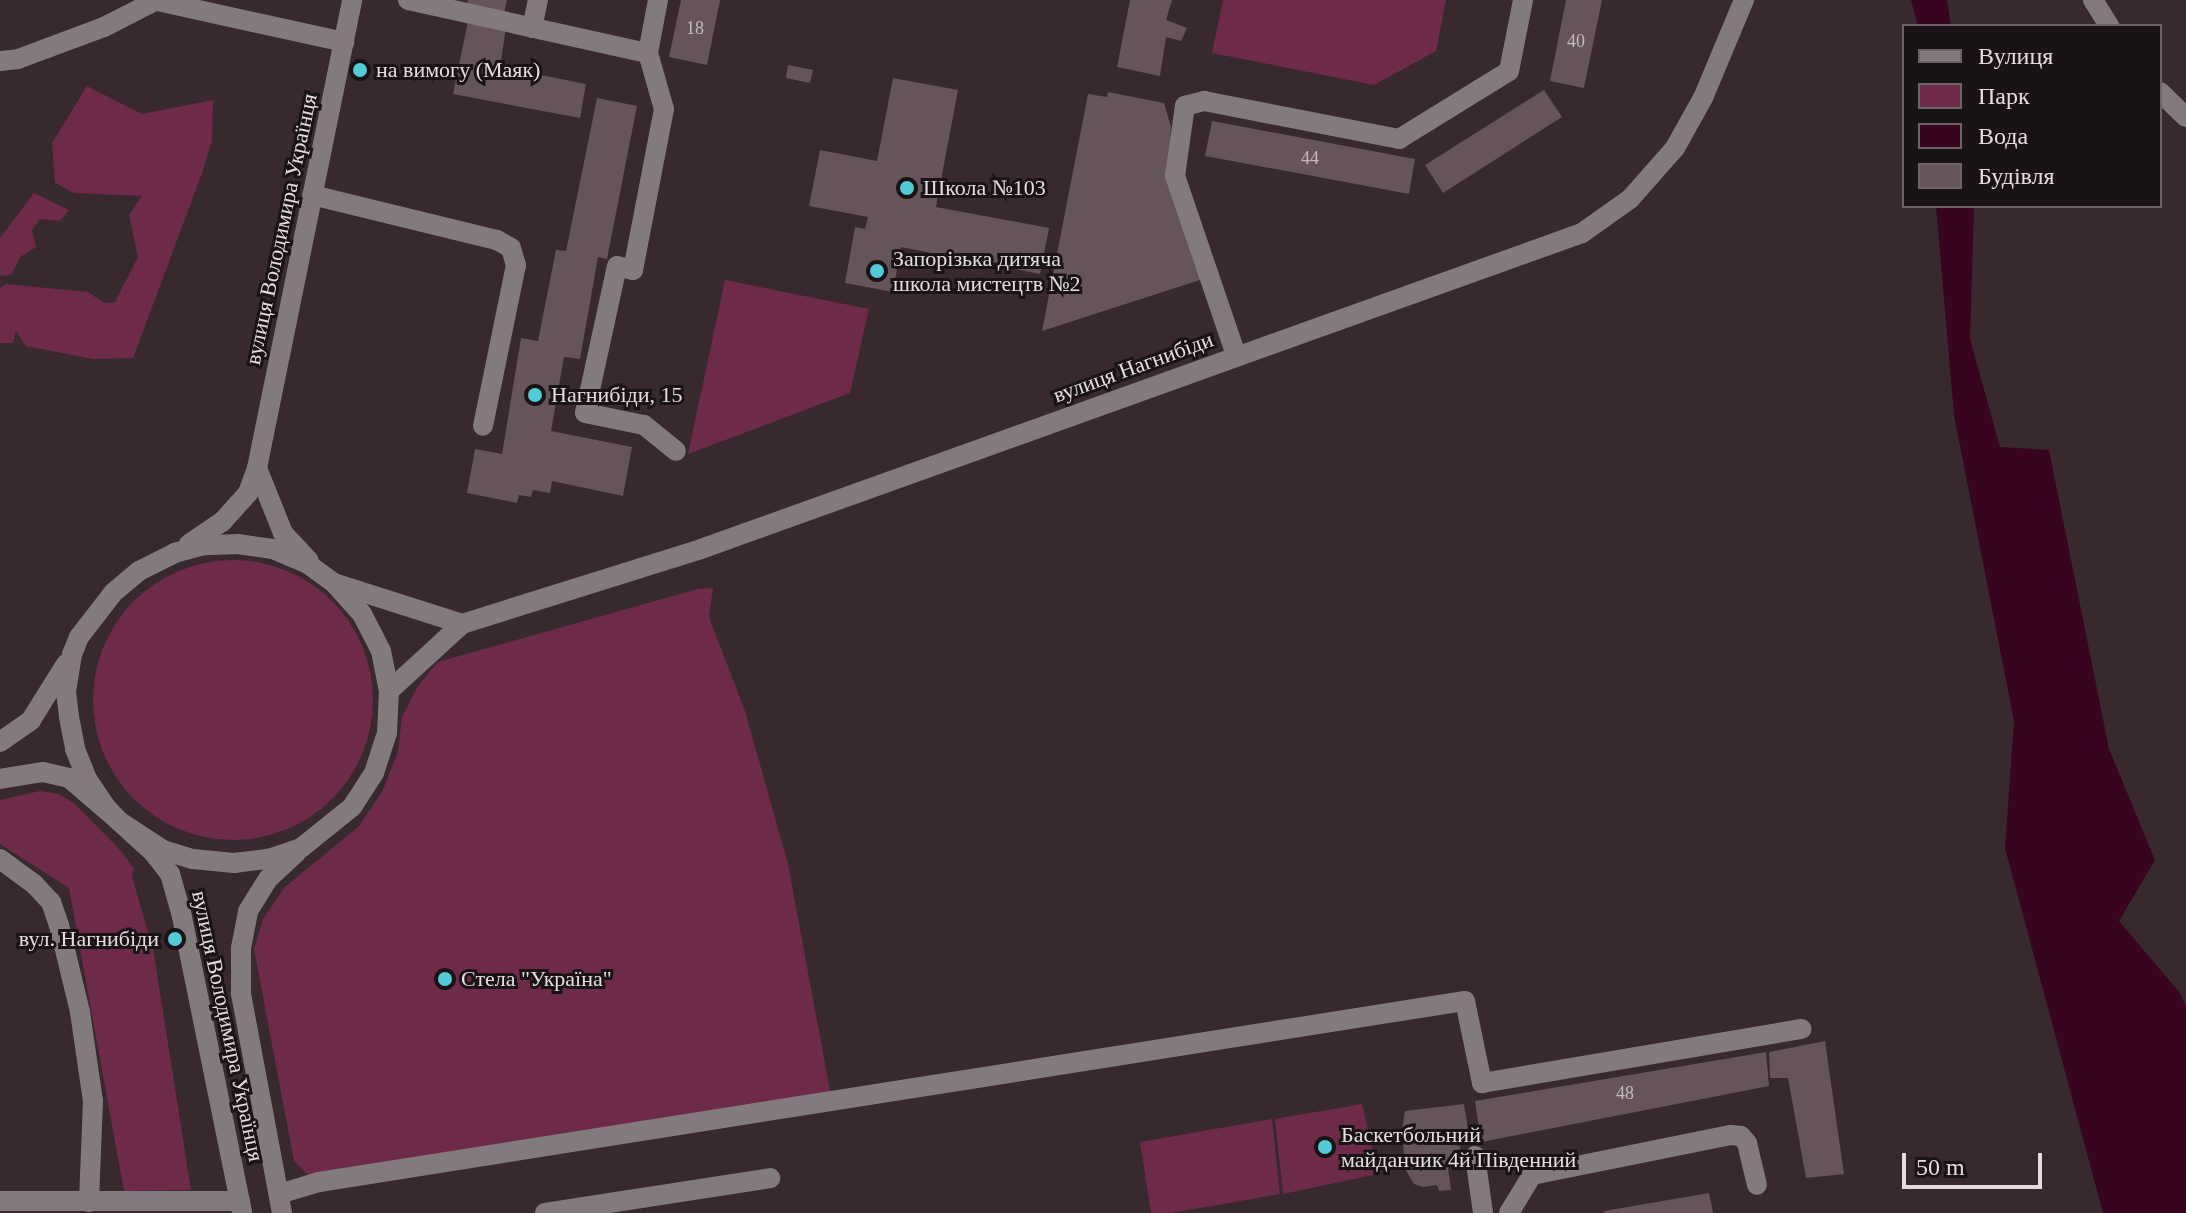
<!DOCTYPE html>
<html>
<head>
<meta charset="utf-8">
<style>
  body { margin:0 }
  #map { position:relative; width:2186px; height:1213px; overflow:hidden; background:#37292e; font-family:"Times New Roman",serif }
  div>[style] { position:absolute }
  .green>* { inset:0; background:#6d2b49 }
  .round { border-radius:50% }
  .water>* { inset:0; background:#390420 }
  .building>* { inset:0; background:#65545a }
  .minor>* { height:20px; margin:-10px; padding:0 10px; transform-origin:10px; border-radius:10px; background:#827a7c }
  .dots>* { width:22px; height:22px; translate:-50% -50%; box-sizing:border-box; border:4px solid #1a1316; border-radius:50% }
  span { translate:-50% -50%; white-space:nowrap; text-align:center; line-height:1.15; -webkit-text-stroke:6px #1a1316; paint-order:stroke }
  .number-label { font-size:18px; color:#c6babe }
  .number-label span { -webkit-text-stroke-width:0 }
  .poi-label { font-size:22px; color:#e6dce0 }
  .left { translate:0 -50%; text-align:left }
  .right { translate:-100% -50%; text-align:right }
  .street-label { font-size:22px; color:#e6dce0 }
  .legend { position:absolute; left:1902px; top:24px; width:260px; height:184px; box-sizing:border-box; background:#1a1316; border:2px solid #6c6367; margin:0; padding:10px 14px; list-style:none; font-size:24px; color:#e6dce0 }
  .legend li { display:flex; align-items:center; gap:16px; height:40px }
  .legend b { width:40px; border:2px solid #6c6367 }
  .scale { position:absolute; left:1902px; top:1153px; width:140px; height:36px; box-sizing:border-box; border:4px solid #e6dce0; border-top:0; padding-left:10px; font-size:24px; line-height:28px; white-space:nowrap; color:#e6dce0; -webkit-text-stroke:6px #1a1316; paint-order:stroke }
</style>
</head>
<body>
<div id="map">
  <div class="green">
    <i style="clip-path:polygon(1223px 0,1446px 0,1436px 51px,1374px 85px,1212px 53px)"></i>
    <i style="clip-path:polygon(87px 86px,142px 114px,213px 100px,212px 141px,201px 176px,133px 358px,93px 359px,26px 346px,16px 331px,13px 343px,0 343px,0 288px,6px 284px,88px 292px,104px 303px,115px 302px,138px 257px,129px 215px,142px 196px,74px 193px,55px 183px,52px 143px)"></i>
    <i style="clip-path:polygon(34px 193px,69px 210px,60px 221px,40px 219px,32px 230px,36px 247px,20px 257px,11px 275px,0 276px,0 238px)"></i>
    <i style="clip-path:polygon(725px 280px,869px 309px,850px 393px,688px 454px)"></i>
    <i class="round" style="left:93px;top:560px;width:280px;height:280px"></i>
    <i style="clip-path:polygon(713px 588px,709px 617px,745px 711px,788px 864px,831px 1096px,311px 1178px,294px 1161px,254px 949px,263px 919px,285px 887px,358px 827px,382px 792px,398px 752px,402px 717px,417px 687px,438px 662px,698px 589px)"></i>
    <i style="clip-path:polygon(40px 791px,58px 794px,74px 803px,122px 852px,134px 869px,132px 877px,153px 948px,191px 1190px,124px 1191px,69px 888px,0 844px,0 800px)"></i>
    <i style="clip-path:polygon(1362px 1104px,1378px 1174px,1283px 1194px,1275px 1119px)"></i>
    <i style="clip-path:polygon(1272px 1119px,1280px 1194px,1171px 1213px,1151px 1213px,1140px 1142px)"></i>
  </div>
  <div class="water">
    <i style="clip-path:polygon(1911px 0,1947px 0,1951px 26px,1918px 26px)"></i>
    <i style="clip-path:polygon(1936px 206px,1974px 206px,1970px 339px,2000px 447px,2049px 450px,2109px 749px,2155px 860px,2119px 921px,2180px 993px,2186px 1007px,2186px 1213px,2103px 1213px,2005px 848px,2014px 721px,1954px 415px)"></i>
  </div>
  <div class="building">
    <i style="clip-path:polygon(468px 0,507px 0,503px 17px,466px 9px)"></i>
    <i style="clip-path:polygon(681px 0,720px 0,707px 65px,669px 57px)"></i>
    <i style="clip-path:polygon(1130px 0,1172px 0,1166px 20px,1187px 28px,1181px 41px,1166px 37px,1160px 76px,1117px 67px)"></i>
    <i style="clip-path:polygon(1566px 0,1602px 0,1584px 88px,1550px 81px)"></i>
    <i style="clip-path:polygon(468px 21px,506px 28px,500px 67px,586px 84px,580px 118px,453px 94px)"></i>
    <i style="clip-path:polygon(788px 65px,813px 70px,810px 83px,786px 78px)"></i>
    <i style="clip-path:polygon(893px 78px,958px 90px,936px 207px,1049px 228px,1040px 274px,901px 247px,893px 292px,845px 283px,855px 227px,865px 229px,868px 217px,809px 206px,820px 150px,877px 161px)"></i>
    <i style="clip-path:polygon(1544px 90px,1562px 117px,1443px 193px,1425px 165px)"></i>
    <i style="clip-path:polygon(1108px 92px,1164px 103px,1171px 127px,1168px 165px,1203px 279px,1042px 331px,1088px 94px,1107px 97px)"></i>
    <i style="clip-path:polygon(597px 98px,637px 106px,607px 259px,598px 257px,580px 359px,564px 357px,551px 431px,632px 447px,623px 496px,552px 481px,550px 493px,533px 490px,531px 497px,519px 495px,517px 503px,467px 493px,475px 449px,502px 454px,521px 338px,538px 341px,556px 250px,566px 251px)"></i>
    <i style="clip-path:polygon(1212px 121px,1415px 159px,1409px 194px,1205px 156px)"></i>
    <i style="clip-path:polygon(1825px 1041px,1844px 1174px,1806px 1178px,1788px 1078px,1770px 1078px,1769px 1052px)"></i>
    <i style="clip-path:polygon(1766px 1052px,1769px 1086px,1481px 1142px,1475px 1101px)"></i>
    <i style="clip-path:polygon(1464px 1104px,1468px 1129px,1459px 1131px,1461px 1158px,1447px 1160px,1451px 1190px,1439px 1191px,1437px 1185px,1423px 1187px,1414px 1184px,1405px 1169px,1402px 1130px,1405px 1111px)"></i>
    <i style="clip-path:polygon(1709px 1193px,1713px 1213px,1605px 1213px,1604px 1211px)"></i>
  </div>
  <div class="minor">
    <i style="left:153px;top:0;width:196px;rotate:12.4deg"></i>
    <i style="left:408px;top:0;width:246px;rotate:12.5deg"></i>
    <i style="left:648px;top:53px;width:58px;rotate:74.1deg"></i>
    <i style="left:664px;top:109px;width:164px;rotate:100.9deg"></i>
    <i style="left:633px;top:270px;width:16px;rotate:-166deg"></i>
    <i style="left:617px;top:266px;width:150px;rotate:102.3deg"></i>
    <i style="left:585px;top:413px;width:60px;rotate:11.5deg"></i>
    <i style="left:644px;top:425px;width:41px;rotate:39.1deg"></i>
    <i style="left:2093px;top:0;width:31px;rotate:58deg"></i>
    <i style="left:532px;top:28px;width:29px;rotate:-78deg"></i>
    <i style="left:648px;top:53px;width:54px;rotate:-79.3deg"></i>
    <i style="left:0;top:61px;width:18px;rotate:-6deg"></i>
    <i style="left:18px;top:59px;width:92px;rotate:-20.4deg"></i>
    <i style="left:104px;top:27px;width:59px;rotate:-27deg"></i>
    <i style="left:2160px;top:92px;width:36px;rotate:44deg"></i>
    <i style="left:312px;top:195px;width:190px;rotate:13.7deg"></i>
    <i style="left:497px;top:240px;width:16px;rotate:30deg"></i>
    <i style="left:511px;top:248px;width:18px;rotate:74deg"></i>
    <i style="left:516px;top:265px;width:164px;rotate:101.6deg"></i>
    <i style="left:1236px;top:355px;width:189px;rotate:-108.8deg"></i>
    <i style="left:1175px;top:176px;width:71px;rotate:-81.9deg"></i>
    <i style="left:1185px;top:106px;width:20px;rotate:-15deg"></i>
    <i style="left:1204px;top:101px;width:199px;rotate:11deg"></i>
    <i style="left:1399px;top:139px;width:129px;rotate:-31.7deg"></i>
    <i style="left:1509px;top:71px;width:72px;rotate:-78.8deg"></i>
    <i style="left:257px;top:468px;width:70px;rotate:68.2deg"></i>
    <i style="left:283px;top:533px;width:38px;rotate:47deg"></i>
    <i style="left:189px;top:544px;width:40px;rotate:-34deg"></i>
    <i style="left:222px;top:522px;width:39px;rotate:-48deg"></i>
    <i style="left:248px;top:493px;width:27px;rotate:-70deg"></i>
    <i style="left:257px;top:468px;width:478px;rotate:-78.5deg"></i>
    <i style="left:337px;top:584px;width:131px;rotate:17.7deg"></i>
    <i style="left:389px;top:691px;width:99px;rotate:-42.5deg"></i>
    <i style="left:462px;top:624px;width:250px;rotate:-17.4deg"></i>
    <i style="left:701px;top:549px;width:936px;rotate:-19.73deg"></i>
    <i style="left:1582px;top:233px;width:59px;rotate:-35.3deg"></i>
    <i style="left:1630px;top:199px;width:68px;rotate:-48.6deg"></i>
    <i style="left:1675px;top:148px;width:57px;rotate:-60.8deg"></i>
    <i style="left:1703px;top:98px;width:106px;rotate:-67.3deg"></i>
    <i style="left:0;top:742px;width:38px;rotate:-35deg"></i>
    <i style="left:31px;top:720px;width:66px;rotate:-58deg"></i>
    <i style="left:0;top:779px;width:44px;rotate:-9.2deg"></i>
    <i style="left:43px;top:772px;width:27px;rotate:13deg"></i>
    <i style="left:69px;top:778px;width:66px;rotate:40.7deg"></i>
    <i style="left:119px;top:821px;width:53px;rotate:33.4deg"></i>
    <i style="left:163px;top:850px;width:31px;rotate:17deg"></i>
    <i style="left:193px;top:859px;width:41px;rotate:5.6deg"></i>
    <i style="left:234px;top:863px;width:35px;rotate:-7deg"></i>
    <i style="left:269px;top:859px;width:34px;rotate:-19deg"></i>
    <i style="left:301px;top:848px;width:65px;rotate:-38.8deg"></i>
    <i style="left:352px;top:807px;width:40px;rotate:-57.1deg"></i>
    <i style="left:374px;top:773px;width:42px;rotate:-72deg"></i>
    <i style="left:387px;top:733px;width:42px;rotate:-87.3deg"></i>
    <i style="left:389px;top:691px;width:41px;rotate:-101.3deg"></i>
    <i style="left:381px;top:651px;width:42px;rotate:-117.2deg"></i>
    <i style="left:362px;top:614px;width:42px;rotate:-132.1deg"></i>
    <i style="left:334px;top:583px;width:34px;rotate:-144deg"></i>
    <i style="left:306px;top:563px;width:36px;rotate:-157deg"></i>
    <i style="left:273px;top:549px;width:34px;rotate:-172deg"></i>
    <i style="left:239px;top:544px;width:35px;rotate:178deg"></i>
    <i style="left:204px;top:545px;width:30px;rotate:165deg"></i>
    <i style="left:175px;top:553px;width:40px;rotate:153.4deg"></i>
    <i style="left:139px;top:571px;width:34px;rotate:140deg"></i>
    <i style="left:113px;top:593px;width:56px;rotate:127.7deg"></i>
    <i style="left:79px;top:637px;width:18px;rotate:112deg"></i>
    <i style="left:72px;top:654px;width:38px;rotate:99deg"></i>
    <i style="left:66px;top:692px;width:25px;rotate:83deg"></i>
    <i style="left:69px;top:717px;width:33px;rotate:79deg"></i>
    <i style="left:75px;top:749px;width:32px;rotate:68deg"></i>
    <i style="left:87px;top:779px;width:32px;rotate:56deg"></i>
    <i style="left:105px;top:806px;width:21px;rotate:47deg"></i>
    <i style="left:119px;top:821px;width:46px;rotate:42.4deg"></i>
    <i style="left:153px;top:852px;width:28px;rotate:52deg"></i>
    <i style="left:170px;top:874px;width:40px;rotate:74deg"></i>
    <i style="left:181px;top:912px;width:307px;rotate:78.5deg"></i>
    <i style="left:0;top:859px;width:42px;rotate:36.3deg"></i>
    <i style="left:34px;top:884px;width:25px;rotate:47deg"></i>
    <i style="left:51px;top:902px;width:24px;rotate:71deg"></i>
    <i style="left:59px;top:925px;width:89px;rotate:76.4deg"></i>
    <i style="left:80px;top:1012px;width:90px;rotate:81.7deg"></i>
    <i style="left:93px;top:1101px;width:101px;rotate:92.3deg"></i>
    <i style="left:1475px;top:1156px;width:58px;rotate:82deg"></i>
    <i style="left:279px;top:1194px;width:42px;rotate:-16.7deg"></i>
    <i style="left:319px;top:1182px;width:1160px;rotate:-8.98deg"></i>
    <i style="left:1465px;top:1001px;width:84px;rotate:78.3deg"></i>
    <i style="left:1482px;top:1083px;width:324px;rotate:-9.6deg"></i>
    <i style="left:0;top:1201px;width:240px"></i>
    <i style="left:282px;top:1213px;width:224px;rotate:-100.6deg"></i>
    <i style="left:241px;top:993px;width:45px;rotate:-90deg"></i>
    <i style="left:241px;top:948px;width:38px;rotate:-79deg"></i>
    <i style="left:248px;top:911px;width:39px;rotate:-58deg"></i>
    <i style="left:269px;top:878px;width:38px;rotate:-43deg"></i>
    <i style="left:545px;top:1213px;width:228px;rotate:-8.8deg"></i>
    <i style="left:1509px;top:1213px;width:44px;rotate:-58.8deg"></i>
    <i style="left:1532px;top:1175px;width:203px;rotate:-11.4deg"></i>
    <i style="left:1731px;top:1135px;width:10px;rotate:6deg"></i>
    <i style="left:1741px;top:1136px;width:9px;rotate:49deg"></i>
    <i style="left:1747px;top:1143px;width:43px;rotate:76.6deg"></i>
  </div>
  <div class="dots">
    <i style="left:360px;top:70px;background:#52cbd7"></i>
    <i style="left:907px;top:188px;background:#52cbd7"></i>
    <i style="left:877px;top:271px;background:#52cbd7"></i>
    <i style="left:535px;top:395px;background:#52cbd7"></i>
    <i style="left:175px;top:939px;background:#52cbd7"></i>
    <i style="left:445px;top:979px;background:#52cbd7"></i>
    <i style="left:1325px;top:1147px;background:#52cbd7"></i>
  </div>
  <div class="number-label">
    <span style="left:695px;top:28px">18</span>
    <span style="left:1576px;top:41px">40</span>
    <span style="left:1310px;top:158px">44</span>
    <span style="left:1625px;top:1093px">48</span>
  </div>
  <div class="poi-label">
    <span class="left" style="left:376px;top:70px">на вимогу (Маяк)</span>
    <span class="left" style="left:923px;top:188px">Школа №103</span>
    <span class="left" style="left:893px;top:271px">Запорізька дитяча<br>школа мистецтв №2</span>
    <span class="left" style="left:551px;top:395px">Нагнибіди, 15</span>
    <span class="right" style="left:159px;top:939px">вул. Нагнибіди</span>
    <span class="left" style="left:461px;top:979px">Стела "Україна"</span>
    <span class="left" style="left:1341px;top:1147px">Баскетбольний<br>майданчик 4й Південний</span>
  </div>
  <div class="street-label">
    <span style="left:281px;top:229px;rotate:-78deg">вулиця Володимира Українця</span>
    <span style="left:1133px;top:367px;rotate:-20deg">вулиця Нагнибіди</span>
    <span style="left:228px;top:1026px;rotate:78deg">вулиця Володимира Українця</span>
  </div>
  <ul class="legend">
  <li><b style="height:10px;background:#827a7c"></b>Вулиця</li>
  <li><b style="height:22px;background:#6d2b49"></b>Парк</li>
  <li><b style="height:22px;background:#390420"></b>Вода</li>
  <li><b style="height:22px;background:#65545a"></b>Будівля</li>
  </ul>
  <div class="scale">50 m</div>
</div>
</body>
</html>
